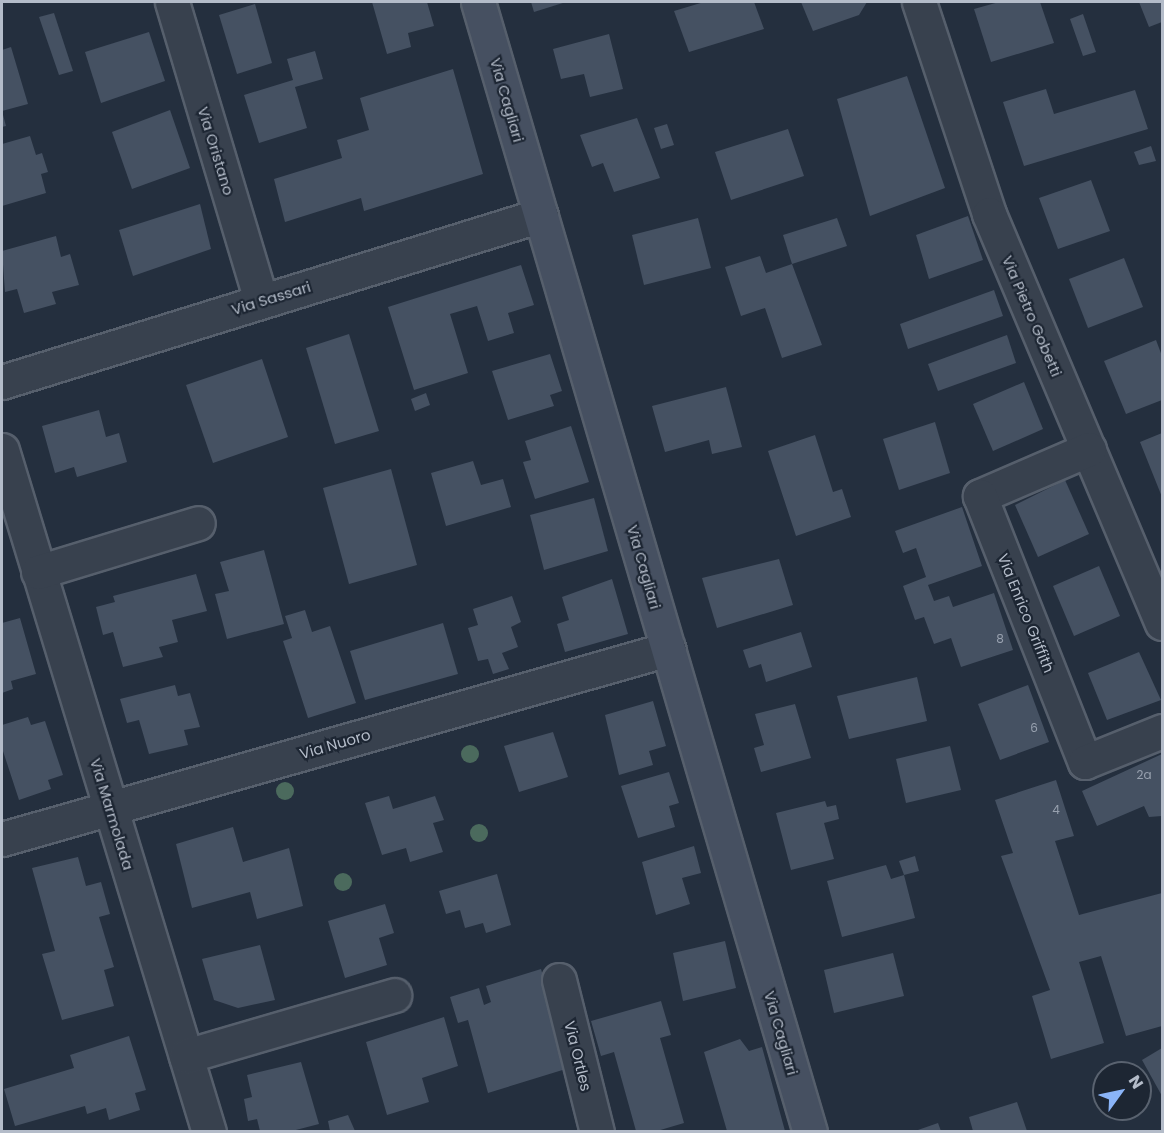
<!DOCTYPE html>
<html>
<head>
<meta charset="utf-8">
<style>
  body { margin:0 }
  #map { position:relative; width:1164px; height:1133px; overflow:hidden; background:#242f3e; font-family:Poppins,sans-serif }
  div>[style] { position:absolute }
  .building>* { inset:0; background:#455162 }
  .roads { filter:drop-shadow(2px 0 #565f6c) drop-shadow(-2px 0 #565f6c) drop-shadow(0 2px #565f6c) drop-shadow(0 -2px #565f6c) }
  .street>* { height:33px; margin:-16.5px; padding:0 16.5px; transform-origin:16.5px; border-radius:16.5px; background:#38414e }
  .secondary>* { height:33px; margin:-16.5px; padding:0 16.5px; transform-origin:16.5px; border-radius:16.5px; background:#465061 }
  .trees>* { width:18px; height:18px; margin:-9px; border-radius:50%; background:#4b6a5d }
  span { translate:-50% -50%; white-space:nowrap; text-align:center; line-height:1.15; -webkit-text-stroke:4.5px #1d2633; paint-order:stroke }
  .number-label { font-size:12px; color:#98a1af }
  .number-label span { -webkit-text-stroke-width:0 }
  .street-label { font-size:15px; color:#b4bcc9 }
  .frame { position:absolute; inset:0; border:3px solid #b4bcc9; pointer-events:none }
  .north { position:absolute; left:1092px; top:1061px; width:60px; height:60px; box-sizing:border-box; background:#1d2633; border:2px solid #59626f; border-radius:50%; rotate:57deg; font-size:16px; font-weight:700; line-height:24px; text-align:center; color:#b4bcc9 }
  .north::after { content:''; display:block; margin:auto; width:21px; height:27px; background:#8ab4f8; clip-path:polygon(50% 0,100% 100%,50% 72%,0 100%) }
</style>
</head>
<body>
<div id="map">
  <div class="building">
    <i style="clip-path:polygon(372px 2px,427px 2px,434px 26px,408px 33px,411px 47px,387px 54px)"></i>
    <i style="clip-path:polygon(531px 2px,566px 2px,534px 12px)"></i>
    <i style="clip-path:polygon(704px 2px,754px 2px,764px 29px,689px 52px,674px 11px)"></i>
    <i style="clip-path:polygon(801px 2px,867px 2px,859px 15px,813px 31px)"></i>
    <i style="clip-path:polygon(999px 2px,1040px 2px,1054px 43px,991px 62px,974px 9px)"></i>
    <i style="clip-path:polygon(1139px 2px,1162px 2px,1162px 22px,1149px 27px)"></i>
    <i style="clip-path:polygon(255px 4px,272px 63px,237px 74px,219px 15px)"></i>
    <i style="clip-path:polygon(54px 13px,73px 71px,59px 75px,39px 17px)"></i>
    <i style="clip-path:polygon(1083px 14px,1096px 52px,1083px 56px,1070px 19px)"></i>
    <i style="clip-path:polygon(149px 32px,165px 81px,101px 103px,85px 52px)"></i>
    <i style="clip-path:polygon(609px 34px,623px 89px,590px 97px,584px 74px,561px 79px,553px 49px)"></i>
    <i style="clip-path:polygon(11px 47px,28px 104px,2px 111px,6px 126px,2px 127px,2px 50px)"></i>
    <i style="clip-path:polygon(315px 51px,323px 79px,295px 87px,307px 128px,259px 143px,244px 95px,293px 80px,287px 59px)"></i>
    <i style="clip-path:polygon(453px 69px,483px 174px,364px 211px,361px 198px,285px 222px,274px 179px,342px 158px,337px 140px,369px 130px,360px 98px)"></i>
    <i style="clip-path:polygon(907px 76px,945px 188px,870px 216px,837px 99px)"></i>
    <i style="clip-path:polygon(1046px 89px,1054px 114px,1135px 90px,1148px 129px,1024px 166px,1003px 102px)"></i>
    <i style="clip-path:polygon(170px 110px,190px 168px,132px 189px,112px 132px)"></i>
    <i style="clip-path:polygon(637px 118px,660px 178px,614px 192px,603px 163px,592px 167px,580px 135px)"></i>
    <i style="clip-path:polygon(667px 124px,674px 145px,661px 149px,654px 128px)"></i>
    <i style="clip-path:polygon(788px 129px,804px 176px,731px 200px,715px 152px)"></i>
    <i style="clip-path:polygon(30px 136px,36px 155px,42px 153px,48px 172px,41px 174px,46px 193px,2px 206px,2px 144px)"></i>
    <i style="clip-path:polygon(1151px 146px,1156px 161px,1139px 165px,1134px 152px)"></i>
    <i style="clip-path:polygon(1091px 180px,1110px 231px,1058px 249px,1039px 198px)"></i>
    <i style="clip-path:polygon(200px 204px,211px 249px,133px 276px,119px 230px)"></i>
    <i style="clip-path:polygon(968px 216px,983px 260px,929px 279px,916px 235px)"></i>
    <i style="clip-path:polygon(698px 218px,711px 268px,644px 285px,632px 235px)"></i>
    <i style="clip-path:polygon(837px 218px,847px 246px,792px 264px,783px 235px)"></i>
    <i style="clip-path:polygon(56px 236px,61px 257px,70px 254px,79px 285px,52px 292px,56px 304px,24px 313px,17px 289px,5px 292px,2px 251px)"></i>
    <i style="clip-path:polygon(760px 256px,766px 273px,792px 264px,822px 345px,782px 358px,765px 308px,741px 316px,725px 267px)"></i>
    <i style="clip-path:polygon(1124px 258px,1143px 307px,1088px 328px,1069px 279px)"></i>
    <i style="clip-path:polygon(521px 265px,534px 305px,508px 313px,514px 333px,488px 341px,477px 306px,450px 314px,468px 373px,414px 390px,388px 307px)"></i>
    <i style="clip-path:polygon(994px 290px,1003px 316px,908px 349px,900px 324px)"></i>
    <i style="clip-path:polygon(349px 334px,379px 431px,335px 444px,306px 348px)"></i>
    <i style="clip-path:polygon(1007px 335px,1016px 363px,938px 391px,928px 364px)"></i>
    <i style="clip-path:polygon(1156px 340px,1162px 356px,1162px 400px,1126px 414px,1104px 361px)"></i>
    <i style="clip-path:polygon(550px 354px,562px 391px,550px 395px,554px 406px,508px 420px,492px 371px)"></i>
    <i style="clip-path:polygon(262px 359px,288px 437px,213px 463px,186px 385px)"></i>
    <i style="clip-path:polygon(1024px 382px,1043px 429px,993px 451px,973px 404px)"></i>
    <i style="clip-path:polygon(726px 387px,742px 447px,712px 454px,709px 440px,665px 452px,652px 406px)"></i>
    <i style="clip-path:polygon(426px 393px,430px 405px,415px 411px,411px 399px)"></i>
    <i style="clip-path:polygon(99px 410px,106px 437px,119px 433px,127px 462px,77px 477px,74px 467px,55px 473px,42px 426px)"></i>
    <i style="clip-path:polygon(935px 422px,950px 473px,899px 490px,883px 439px)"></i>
    <i style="clip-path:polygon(571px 426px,589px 482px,535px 499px,523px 462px,531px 460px,525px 441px)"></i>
    <i style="clip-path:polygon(1162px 433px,1162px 497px,1140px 442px)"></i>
    <i style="clip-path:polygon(815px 435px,833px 492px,842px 489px,851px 517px,796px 536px,768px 451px)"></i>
    <i style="clip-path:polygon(473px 461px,481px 485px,503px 479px,511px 507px,446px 526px,431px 473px)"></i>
    <i style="clip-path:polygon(391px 469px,417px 565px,349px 584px,323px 488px)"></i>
    <i style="clip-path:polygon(1065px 480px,1089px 534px,1038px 557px,1015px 505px)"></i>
    <i style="clip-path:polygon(594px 498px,608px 551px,544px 570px,530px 515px)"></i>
    <i style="clip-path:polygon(962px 507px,982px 566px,928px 585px,934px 601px,949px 596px,953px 607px,994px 593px,1013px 650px,961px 667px,951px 638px,934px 644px,924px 617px,915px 620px,903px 586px,926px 577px,916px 548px,903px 553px,895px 531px)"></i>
    <i style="clip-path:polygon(264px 550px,284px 624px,227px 639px,215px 594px,229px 591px,220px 562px)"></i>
    <i style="clip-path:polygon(779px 559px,793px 605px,717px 628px,702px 578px)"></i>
    <i style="clip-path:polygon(1099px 566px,1120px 616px,1074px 636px,1053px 586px)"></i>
    <i style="clip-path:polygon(196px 574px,207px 611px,172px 620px,178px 642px,159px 647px,163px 657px,123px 667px,113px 632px,103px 635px,96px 607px,115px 602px,113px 596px)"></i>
    <i style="clip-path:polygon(612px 579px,628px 634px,565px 652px,557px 624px,569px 620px,562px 597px)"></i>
    <i style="clip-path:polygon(512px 596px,521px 622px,511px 627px,518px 647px,502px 653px,509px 669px,493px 674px,488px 659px,478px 661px,468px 628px,478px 625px,473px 609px)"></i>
    <i style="clip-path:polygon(305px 610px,312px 632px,330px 626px,356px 703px,308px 718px,283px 641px,292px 638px,285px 616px)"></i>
    <i style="clip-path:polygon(20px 618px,36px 674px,11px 681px,13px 689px,2px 693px,2px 623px)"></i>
    <i style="clip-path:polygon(443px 623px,458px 674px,365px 700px,350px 651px)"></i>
    <i style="clip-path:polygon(801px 632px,812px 667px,766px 682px,761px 664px,749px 668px,743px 650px)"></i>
    <i style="clip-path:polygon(1139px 652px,1161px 700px,1107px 720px,1088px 673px)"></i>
    <i style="clip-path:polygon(917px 677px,927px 721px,849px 739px,837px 696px)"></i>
    <i style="clip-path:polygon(175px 685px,178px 696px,190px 693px,200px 727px,184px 730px,188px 745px,149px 754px,139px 720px,127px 723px,120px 699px)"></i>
    <i style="clip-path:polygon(1028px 685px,1049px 742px,1000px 760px,978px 704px)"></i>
    <i style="clip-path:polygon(653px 701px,666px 746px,649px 751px,653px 765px,619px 775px,605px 715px)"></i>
    <i style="clip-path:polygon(795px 704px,811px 758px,761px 772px,754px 748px,764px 745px,755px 714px)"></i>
    <i style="clip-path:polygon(28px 717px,31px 725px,45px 721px,63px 775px,48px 780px,51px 789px,19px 800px,2px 748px,2px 725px)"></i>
    <i style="clip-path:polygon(553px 732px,568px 777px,519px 792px,504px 746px)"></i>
    <i style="clip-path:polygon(950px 746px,961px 790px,906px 803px,896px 759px)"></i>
    <i style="clip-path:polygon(1162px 754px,1162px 816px,1149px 817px,1144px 806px,1097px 826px,1082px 791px)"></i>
    <i style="clip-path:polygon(669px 772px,679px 803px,669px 806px,675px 827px,638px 838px,621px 786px)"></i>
    <i style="clip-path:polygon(1056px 780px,1074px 836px,1055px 841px,1079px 915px,1162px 893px,1162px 1026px,1126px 1036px,1101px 956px,1079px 962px,1104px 1043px,1051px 1059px,1032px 996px,1050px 990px,1001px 856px,1013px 853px,995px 800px)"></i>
    <i style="clip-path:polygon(389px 796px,393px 809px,435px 796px,444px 820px,433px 823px,443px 852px,410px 862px,406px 848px,382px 855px,365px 803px)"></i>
    <i style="clip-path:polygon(825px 801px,827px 807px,836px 805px,839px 819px,824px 823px,834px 859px,791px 870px,776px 813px)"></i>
    <i style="clip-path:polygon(233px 827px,243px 862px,289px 848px,303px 906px,257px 919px,250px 892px,192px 908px,176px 844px)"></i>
    <i style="clip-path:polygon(694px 846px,701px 873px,682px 878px,690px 904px,656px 915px,642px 862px)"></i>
    <i style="clip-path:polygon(915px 856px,919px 871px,904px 875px,899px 861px)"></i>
    <i style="clip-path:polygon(78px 857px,86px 886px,101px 882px,110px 914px,99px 917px,114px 967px,104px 970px,114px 1006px,62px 1020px,42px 954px,55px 951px,32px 868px)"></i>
    <i style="clip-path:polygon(886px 865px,891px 879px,904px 875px,915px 918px,842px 937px,827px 881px)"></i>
    <i style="clip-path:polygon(497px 874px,511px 925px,486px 933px,483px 923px,465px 928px,460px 910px,446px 914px,439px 891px)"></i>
    <i style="clip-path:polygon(385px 904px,394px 933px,379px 938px,387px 965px,345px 978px,328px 921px)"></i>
    <i style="clip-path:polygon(725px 941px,736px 988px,683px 1001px,673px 953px)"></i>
    <i style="clip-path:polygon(260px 945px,275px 1000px,238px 1008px,214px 1000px,202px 959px)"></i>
    <i style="clip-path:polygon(893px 953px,904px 996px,834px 1013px,824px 970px)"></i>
    <i style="clip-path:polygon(541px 969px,569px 1068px,488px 1093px,468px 1020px,458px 1023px,450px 997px,479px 988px,484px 1005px,491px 1002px,486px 986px)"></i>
    <i style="clip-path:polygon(661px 1001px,671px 1035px,660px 1038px,684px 1123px,657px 1131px,636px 1131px,614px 1052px,601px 1056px,591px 1021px)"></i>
    <i style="clip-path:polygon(444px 1017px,458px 1066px,422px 1078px,429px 1102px,387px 1115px,366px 1042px)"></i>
    <i style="clip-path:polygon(129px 1036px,146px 1090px,135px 1093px,140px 1110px,109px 1120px,106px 1108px,87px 1114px,85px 1106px,15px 1126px,4px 1089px,74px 1068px,70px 1055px)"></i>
    <i style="clip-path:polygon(740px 1039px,749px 1051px,762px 1047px,785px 1131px,727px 1131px,704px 1052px)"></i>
    <i style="clip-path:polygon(1162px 1048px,1162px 1096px,1142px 1060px)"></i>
    <i style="clip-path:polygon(301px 1062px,319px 1124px,292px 1131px,260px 1131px,257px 1119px,248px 1121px,244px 1099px,252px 1097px,247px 1075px)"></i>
    <i style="clip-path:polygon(1017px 1102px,1027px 1131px,973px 1131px,969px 1117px)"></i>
    <i style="clip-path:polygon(348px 1115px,355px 1131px,330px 1131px,328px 1121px)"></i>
    <i style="clip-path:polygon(938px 1123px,941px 1131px,915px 1131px)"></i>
  </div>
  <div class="roads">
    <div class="street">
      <i style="left:172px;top:2px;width:312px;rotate:73.4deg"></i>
      <i style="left:919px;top:2px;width:223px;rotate:71.7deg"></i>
      <i style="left:989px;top:214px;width:444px;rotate:67.1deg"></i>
      <i style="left:2px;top:382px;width:564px;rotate:-17.21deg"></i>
      <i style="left:1089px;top:449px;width:119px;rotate:156.7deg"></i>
      <i style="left:980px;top:496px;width:286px;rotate:68.5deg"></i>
      <i style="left:1085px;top:762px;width:83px;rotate:-21.9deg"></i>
      <i style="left:2px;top:450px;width:713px;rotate:73.12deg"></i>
      <i style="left:38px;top:572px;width:167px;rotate:-17deg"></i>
      <i style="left:2px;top:839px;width:693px;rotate:-15.92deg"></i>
      <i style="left:559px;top:980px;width:157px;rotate:76deg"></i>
      <i style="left:186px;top:1056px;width:217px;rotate:-16.3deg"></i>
    </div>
    <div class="secondary">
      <i style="left:478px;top:2px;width:1178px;rotate:73.63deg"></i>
    </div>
  </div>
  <div class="trees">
    <i style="left:470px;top:754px"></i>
    <i style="left:285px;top:791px"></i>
    <i style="left:479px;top:833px"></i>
    <i style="left:343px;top:882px"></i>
  </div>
  <div class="number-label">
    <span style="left:1000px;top:639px">8</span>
    <span style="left:1034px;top:728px">6</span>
    <span style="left:1144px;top:775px">2a</span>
    <span style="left:1056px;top:810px">4</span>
  </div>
  <div class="street-label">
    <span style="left:507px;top:100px;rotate:74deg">Via Cagliari</span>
    <span style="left:216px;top:151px;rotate:73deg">Via Oristano</span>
    <span style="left:271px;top:298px;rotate:-17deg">Via Sassari</span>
    <span style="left:1032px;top:316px;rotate:67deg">Via Pietro Gobetti</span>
    <span style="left:644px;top:567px;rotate:74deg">Via Cagliari</span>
    <span style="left:1026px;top:613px;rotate:68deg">Via Enrico Griffith</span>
    <span style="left:335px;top:744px;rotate:-16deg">Via Nuoro</span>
    <span style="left:112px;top:814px;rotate:73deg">Via Marmolada</span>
    <span style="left:781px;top:1033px;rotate:74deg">Via Cagliari</span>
    <span style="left:578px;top:1056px;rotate:76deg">Via Ortles</span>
  </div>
  <div class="frame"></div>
  <div class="north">N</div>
</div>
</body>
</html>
